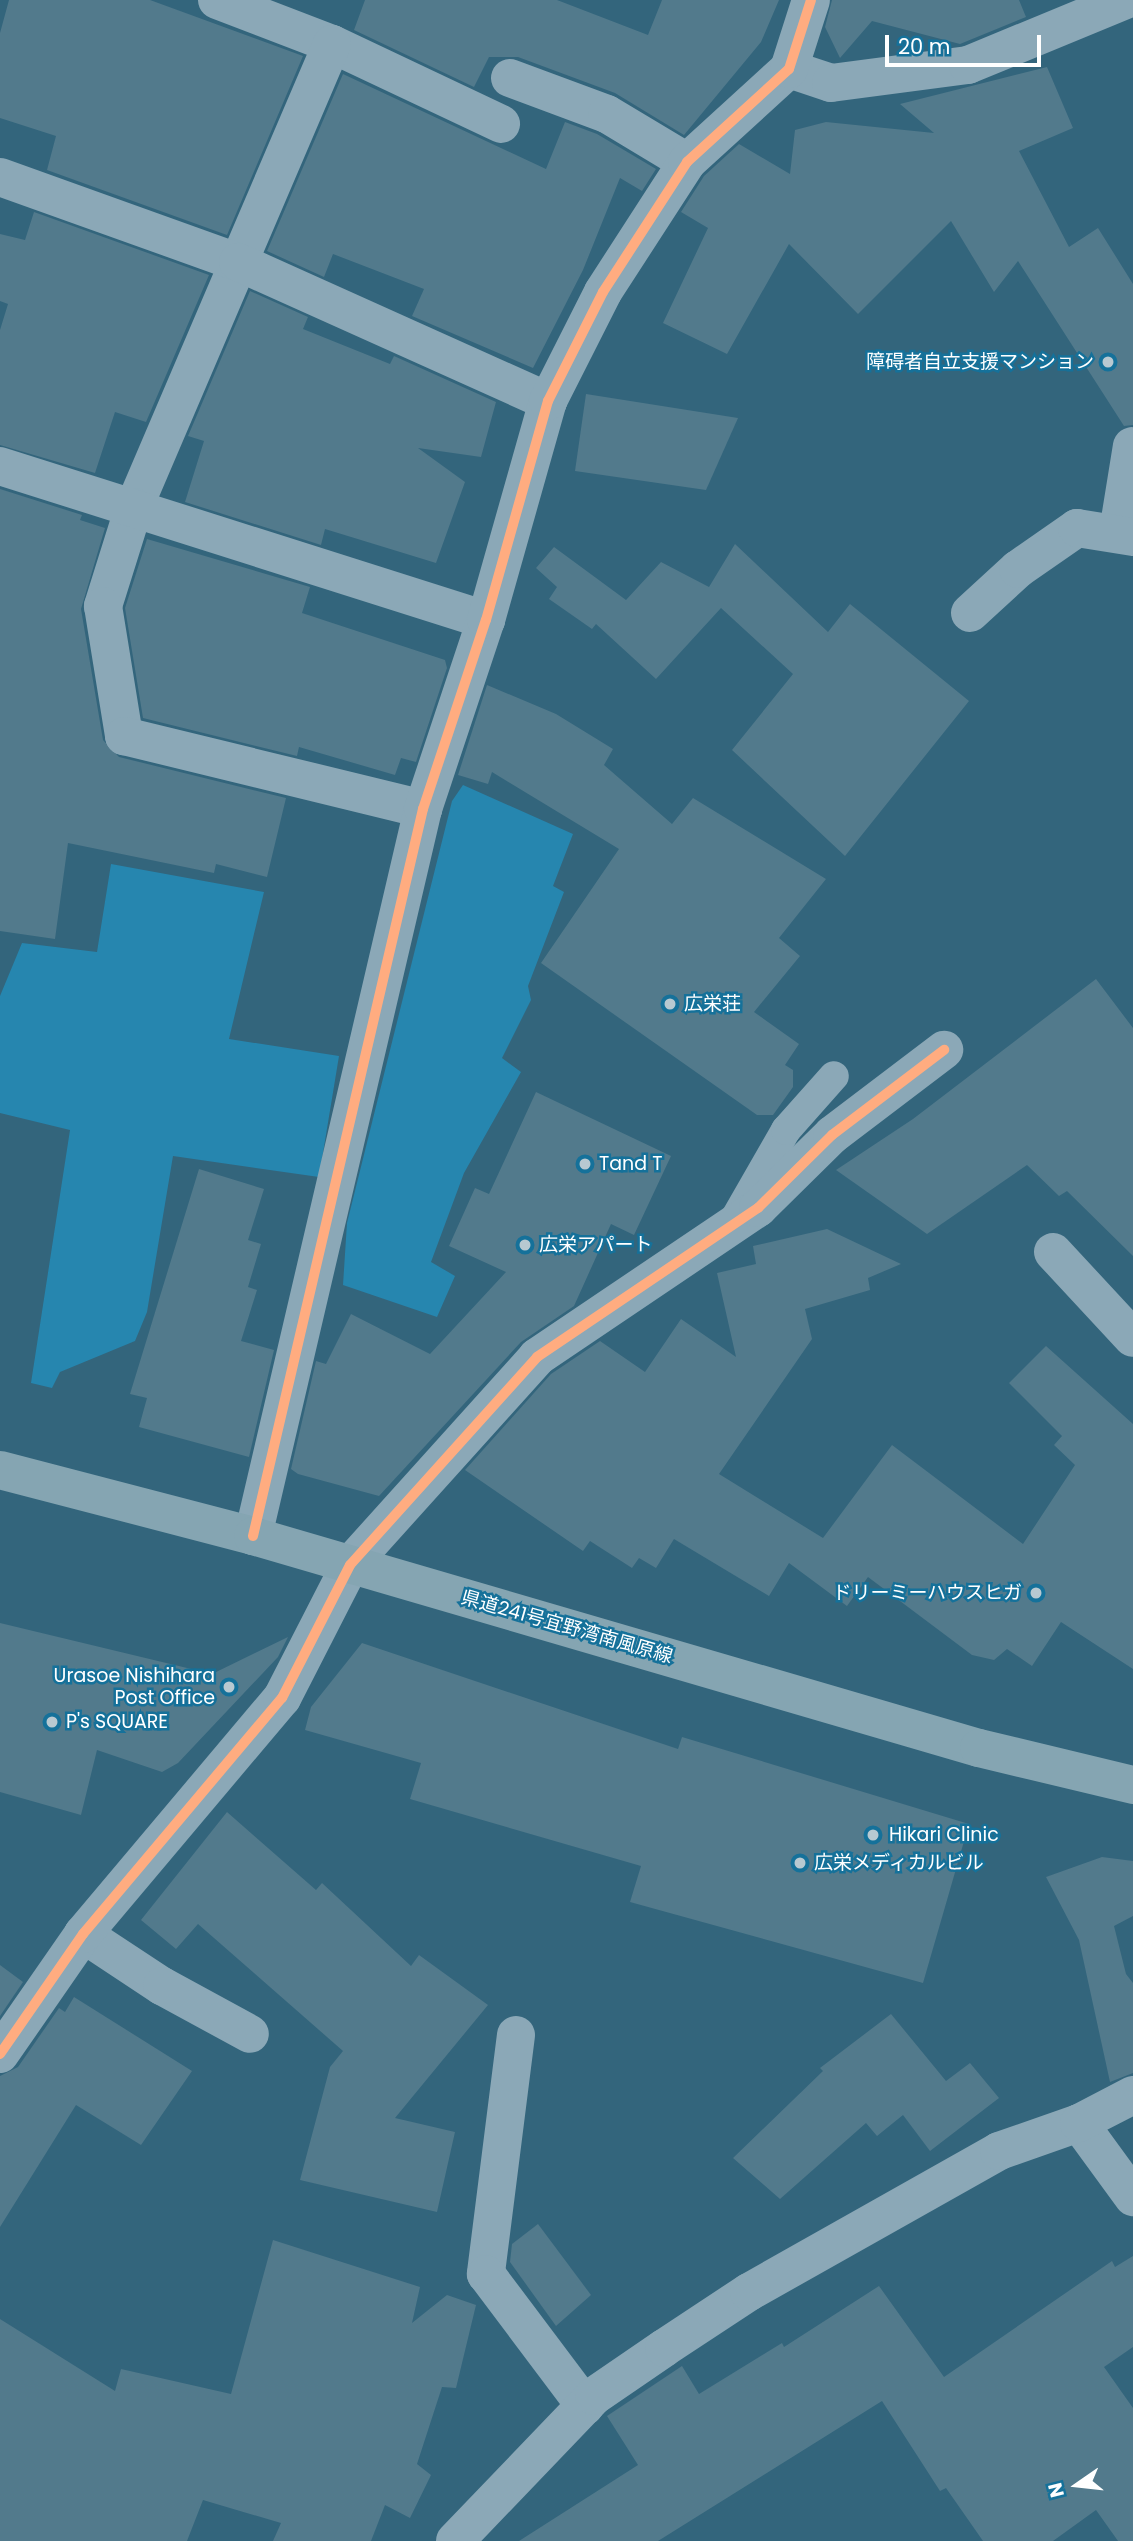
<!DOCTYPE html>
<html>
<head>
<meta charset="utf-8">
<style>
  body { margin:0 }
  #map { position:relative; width:1133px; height:2541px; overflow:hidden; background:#33657c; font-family:Poppins,"Noto Sans JP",sans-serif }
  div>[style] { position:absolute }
  .green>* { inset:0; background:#2686af }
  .building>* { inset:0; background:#527a8c }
  .lane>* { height:30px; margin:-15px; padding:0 15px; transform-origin:15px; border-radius:15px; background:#8ba8b7 }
  .street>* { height:38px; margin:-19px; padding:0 19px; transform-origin:19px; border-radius:19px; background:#8ba8b7 }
  .secondary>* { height:38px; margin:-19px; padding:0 19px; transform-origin:19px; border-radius:19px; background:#85a5b2 }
  .cycleway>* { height:10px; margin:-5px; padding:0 5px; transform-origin:5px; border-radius:5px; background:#ffac80 }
  .dots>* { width:19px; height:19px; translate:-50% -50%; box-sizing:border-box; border:4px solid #15719a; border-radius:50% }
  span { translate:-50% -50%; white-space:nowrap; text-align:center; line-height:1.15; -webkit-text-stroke:5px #15719a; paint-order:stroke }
  .poi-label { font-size:19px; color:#fff }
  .right { translate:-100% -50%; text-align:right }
  .left { translate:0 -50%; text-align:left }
  .street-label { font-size:19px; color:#fff }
  .north { position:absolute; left:1042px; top:2450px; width:70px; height:70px; -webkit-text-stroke:5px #15719a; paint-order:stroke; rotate:256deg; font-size:19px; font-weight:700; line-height:28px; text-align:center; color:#fff }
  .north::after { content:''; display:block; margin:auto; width:24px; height:32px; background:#fff; clip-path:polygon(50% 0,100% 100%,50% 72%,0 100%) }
  .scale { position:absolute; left:885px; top:35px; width:156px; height:32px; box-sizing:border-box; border:4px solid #fff; border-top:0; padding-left:9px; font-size:21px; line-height:24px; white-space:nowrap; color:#fff; -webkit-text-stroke:5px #15719a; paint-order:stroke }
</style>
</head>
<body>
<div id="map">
  <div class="green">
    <i style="clip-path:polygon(463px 785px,573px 834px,553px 886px,564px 892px,528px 986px,531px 1000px,502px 1058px,521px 1072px,464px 1173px,431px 1262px,455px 1276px,437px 1317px,343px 1285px,347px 1223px,452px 801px)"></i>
    <i style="clip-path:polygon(111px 864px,264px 892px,229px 1039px,339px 1056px,319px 1177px,173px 1156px,147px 1312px,135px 1341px,60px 1372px,52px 1388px,31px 1383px,70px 1130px,0 1113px,0 996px,22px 943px,97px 952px)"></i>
  </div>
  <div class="building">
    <i style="clip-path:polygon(9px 0,150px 0,303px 56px,227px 235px,47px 170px,56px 136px,0 118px,0 33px)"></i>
    <i style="clip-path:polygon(365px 0,557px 0,648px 35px,662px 0,779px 0,761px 42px,684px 135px,615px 93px,518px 57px,489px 57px,474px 87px,354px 30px)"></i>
    <i style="clip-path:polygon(832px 0,1019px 0,1026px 17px,960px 44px,872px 21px,840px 58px,825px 27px)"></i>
    <i style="clip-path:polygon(1047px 67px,1073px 128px,1019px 151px,1069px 247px,1098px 228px,1133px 284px,1133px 425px,1124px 426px,1018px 261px,994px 292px,951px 221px,858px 314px,789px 244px,727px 354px,663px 323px,708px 228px,681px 212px,704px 176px,739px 144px,790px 174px,795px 130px,826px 122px,934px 133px,900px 104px)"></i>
    <i style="clip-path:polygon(343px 74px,546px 169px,565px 122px,597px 134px,656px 169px,642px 191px,620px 178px,583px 270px,533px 368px,412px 316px,424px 289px,333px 254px,324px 277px,267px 251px)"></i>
    <i style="clip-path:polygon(34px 212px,209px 275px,146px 422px,115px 412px,95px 473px,0 445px,0 330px,8px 304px,0 301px,0 234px,25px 240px)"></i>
    <i style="clip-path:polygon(250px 291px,308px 317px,303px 329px,390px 364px,394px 356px,496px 402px,481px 457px,418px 448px,465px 482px,436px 563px,325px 529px,321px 545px,185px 502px,204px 441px,188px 436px)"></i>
    <i style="clip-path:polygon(586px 394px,738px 418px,706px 490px,575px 471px)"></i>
    <i style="clip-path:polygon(0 489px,82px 515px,80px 520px,105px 528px,81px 609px,103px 740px,119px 757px,286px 798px,267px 877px,216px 864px,214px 873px,68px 843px,55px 939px,0 931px)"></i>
    <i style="clip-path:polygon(147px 539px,310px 587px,302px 613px,445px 660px,447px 668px,416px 762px,401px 758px,395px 775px,299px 747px,297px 756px,143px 718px,125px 608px)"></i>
    <i style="clip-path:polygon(735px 544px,828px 632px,850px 604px,969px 701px,845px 856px,732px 750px,793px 674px,721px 608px,656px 679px,596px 624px,592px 629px,549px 599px,557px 587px,536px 568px,554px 547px,626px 600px,661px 562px,709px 587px)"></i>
    <i style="clip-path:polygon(487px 685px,556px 714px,613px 749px,604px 765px,672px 824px,693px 798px,826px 879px,779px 938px,800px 956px,754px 1012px,799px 1044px,785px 1065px,793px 1070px,793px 1087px,773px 1115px,757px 1115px,541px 963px,619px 849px,492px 772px,488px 784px,458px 775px)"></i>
    <i style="clip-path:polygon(1096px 979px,1133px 1028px,1133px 1256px,1067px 1191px,1059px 1196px,1027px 1165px,927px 1234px,836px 1170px,913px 1119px)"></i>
    <i style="clip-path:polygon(536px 1092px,671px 1156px,634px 1235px,611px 1224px,574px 1306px,521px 1342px,379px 1496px,298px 1474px,291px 1469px,316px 1361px,326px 1364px,351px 1314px,430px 1354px,506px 1272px,449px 1246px,475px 1188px,489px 1194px)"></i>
    <i style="clip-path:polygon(199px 1169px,264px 1189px,248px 1240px,261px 1244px,248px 1287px,257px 1290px,241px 1341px,274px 1350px,249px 1457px,139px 1427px,147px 1398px,130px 1394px)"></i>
    <i style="clip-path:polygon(827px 1229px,901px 1264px,868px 1278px,870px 1290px,805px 1309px,812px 1339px,719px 1474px,823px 1538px,892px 1445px,1023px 1544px,1075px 1465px,1054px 1445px,1062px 1436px,1009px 1383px,1046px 1346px,1133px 1424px,1133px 1669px,1061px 1622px,1032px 1666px,1007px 1649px,994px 1660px,972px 1655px,868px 1577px,847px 1606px,789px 1563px,769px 1596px,674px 1539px,656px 1568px,639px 1558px,632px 1568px,590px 1541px,583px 1551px,465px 1470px,551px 1374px,600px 1341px,645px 1372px,681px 1319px,736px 1357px,717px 1273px,756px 1264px,753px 1246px)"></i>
    <i style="clip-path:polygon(0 1623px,212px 1674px,288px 1637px,278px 1657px,178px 1763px,162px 1772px,97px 1750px,81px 1815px,0 1792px)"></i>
    <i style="clip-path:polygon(362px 1643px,678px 1749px,682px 1737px,969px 1824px,923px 1983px,630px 1902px,641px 1866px,410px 1799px,421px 1763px,305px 1730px,311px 1707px)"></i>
    <i style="clip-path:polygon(227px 1812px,316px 1890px,322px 1883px,411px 1966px,419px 1955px,488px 2005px,395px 2118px,455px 2132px,437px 2212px,300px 2180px,330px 2067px,343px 2051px,198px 1924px,176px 1949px,141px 1920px)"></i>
    <i style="clip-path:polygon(1102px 1857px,1133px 1861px,1133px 1916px,1114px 1926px,1126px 1974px,1133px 1983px,1133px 2073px,1110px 2082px,1079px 1940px,1046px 1877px)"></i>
    <i style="clip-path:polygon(0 1965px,23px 1982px,0 2016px)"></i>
    <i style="clip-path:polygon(74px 1997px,192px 2071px,141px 2145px,76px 2105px,0 2227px,0 2076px,18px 2067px,59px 2008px,65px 2012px)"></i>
    <i style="clip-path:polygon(891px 2014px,946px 2081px,970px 2063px,999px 2098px,930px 2151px,903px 2115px,877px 2136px,866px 2123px,780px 2199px,733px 2158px,823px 2071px,820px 2068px)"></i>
    <i style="clip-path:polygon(538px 2224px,591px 2295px,556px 2326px,510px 2262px,512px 2244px)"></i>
    <i style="clip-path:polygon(273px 2240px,420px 2287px,412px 2323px,447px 2295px,476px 2305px,456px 2388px,442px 2387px,417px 2464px,431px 2475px,410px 2518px,385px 2505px,371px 2541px,273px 2541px,281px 2523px,203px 2500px,187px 2541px,0 2541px,0 2319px,115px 2391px,121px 2369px,231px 2394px)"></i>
    <i style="clip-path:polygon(1133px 2256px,1133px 2347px,1104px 2367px,1133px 2408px,1133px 2541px,1118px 2541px,1096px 2510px,1053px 2541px,983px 2541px,946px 2488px,940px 2491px,882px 2401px,658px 2541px,519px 2541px,638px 2465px,607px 2416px,682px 2366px,699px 2394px,782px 2343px,784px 2347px,879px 2286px,944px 2377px,1112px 2261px,1115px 2267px)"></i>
  </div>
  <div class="lane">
    <i style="left:735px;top:1219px;width:103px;rotate:-60.2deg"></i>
    <i style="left:786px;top:1130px;width:72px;rotate:-48.4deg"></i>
  </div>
  <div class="street">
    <i style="left:217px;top:0;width:123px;rotate:20.9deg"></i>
    <i style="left:332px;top:44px;width:187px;rotate:25.3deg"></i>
    <i style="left:332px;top:44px;width:504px;rotate:113.15deg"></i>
    <i style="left:134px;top:507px;width:104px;rotate:107.4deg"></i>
    <i style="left:103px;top:606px;width:132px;rotate:80.8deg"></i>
    <i style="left:124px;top:736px;width:308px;rotate:13.7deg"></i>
    <i style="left:789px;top:69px;width:44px;rotate:18.4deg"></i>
    <i style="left:831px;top:83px;width:138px;rotate:-7.5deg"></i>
    <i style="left:968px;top:65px;width:171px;rotate:-22.4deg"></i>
    <i style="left:510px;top:78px;width:103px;rotate:20.4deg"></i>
    <i style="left:607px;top:114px;width:93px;rotate:31deg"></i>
    <i style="left:0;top:177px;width:253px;rotate:19.7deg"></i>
    <i style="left:238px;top:262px;width:340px;rotate:24.2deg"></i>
    <i style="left:0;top:466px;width:510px;rotate:17.58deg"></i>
    <i style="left:1118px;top:532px;width:87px;rotate:-80.8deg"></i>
    <i style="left:970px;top:613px;width:65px;rotate:-42.5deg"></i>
    <i style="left:1018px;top:569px;width:72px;rotate:-34.8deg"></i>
    <i style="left:1077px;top:528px;width:57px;rotate:9.1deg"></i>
    <i style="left:1053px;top:1252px;width:117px;rotate:47.1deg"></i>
    <i style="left:253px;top:1536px;width:747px;rotate:-76.84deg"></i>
    <i style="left:423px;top:809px;width:199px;rotate:-71.6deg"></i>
    <i style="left:486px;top:620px;width:228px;rotate:-74.2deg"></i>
    <i style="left:548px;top:401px;width:122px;rotate:-63.2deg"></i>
    <i style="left:603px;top:292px;width:155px;rotate:-57.1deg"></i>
    <i style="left:687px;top:162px;width:138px;rotate:-42.4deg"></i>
    <i style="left:789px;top:69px;width:72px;rotate:-72.3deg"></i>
    <i style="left:83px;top:1934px;width:95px;rotate:33.4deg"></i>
    <i style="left:162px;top:1986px;width:100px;rotate:28.6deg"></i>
    <i style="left:516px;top:2035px;width:241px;rotate:97.2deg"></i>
    <i style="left:486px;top:2274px;width:165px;rotate:53.1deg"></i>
    <i style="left:0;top:2054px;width:146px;rotate:-55.3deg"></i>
    <i style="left:83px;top:1934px;width:309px;rotate:-49.9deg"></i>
    <i style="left:282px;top:1698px;width:149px;rotate:-62.9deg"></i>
    <i style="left:350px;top:1565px;width:280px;rotate:-48deg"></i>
    <i style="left:537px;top:1357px;width:267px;rotate:-34deg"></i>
    <i style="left:758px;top:1208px;width:104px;rotate:-44.6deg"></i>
    <i style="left:832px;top:1135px;width:141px;rotate:-37.2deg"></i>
    <i style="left:1079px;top:2123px;width:92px;rotate:53.9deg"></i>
    <i style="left:455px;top:2541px;width:201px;rotate:-46.2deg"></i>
    <i style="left:594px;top:2396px;width:85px;rotate:-34.4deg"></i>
    <i style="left:664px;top:2348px;width:102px;rotate:-33.4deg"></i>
    <i style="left:749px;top:2292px;width:287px;rotate:-29.4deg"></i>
    <i style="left:999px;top:2151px;width:85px;rotate:-19.3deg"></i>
    <i style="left:1079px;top:2123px;width:61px;rotate:-27.4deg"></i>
  </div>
  <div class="secondary">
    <i style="left:0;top:1470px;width:261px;rotate:14.6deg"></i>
    <i style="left:253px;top:1536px;width:756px;rotate:16.28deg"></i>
    <i style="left:979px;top:1748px;width:158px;rotate:13.5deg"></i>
  </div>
  <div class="cycleway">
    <i style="left:253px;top:1536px;width:747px;rotate:-76.84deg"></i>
    <i style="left:423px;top:809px;width:199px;rotate:-71.6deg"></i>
    <i style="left:486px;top:620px;width:228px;rotate:-74.2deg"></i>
    <i style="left:548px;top:401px;width:122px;rotate:-63.2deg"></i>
    <i style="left:603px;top:292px;width:155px;rotate:-57.1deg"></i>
    <i style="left:687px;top:162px;width:138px;rotate:-42.4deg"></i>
    <i style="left:789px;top:69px;width:72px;rotate:-72.3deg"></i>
    <i style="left:0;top:2054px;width:146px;rotate:-55.3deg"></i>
    <i style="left:83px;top:1934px;width:309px;rotate:-49.9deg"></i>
    <i style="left:282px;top:1698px;width:149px;rotate:-62.9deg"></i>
    <i style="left:350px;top:1565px;width:280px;rotate:-48deg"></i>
    <i style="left:537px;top:1357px;width:267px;rotate:-34deg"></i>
    <i style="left:758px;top:1208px;width:104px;rotate:-44.6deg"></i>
    <i style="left:832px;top:1135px;width:141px;rotate:-37.2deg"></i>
  </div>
  <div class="dots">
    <i style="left:1108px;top:362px;background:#b8c9d1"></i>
    <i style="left:670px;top:1004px;background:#b8c9d1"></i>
    <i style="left:585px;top:1164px;background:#b8c9d1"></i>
    <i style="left:525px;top:1245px;background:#b8c9d1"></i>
    <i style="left:1036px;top:1593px;background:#b8c9d1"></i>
    <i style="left:229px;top:1687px;background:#b8c9d1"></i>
    <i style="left:52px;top:1722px;background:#b8c9d1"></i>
    <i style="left:873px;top:1835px;background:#b8c9d1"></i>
    <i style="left:800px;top:1863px;background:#b8c9d1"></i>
  </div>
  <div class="poi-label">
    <span class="right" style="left:1094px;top:362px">障碍者自立支援マンション</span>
    <span class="left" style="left:684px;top:1004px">広栄荘</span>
    <span class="left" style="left:599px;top:1164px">Tand T</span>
    <span class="left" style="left:539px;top:1245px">広栄アパート</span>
    <span class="right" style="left:1022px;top:1593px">ドリーミーハウスヒガ</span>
    <span class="right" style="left:215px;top:1687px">Urasoe Nishihara<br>Post Office</span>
    <span class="left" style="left:66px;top:1722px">P's SQUARE</span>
    <span class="left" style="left:889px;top:1835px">Hikari Clinic</span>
    <span class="left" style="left:814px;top:1863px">広栄メディカルビル</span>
  </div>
  <div class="street-label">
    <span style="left:567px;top:1627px;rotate:16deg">県道241号宜野湾南風原線</span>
  </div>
  <div class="north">N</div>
  <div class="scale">20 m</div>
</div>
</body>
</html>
